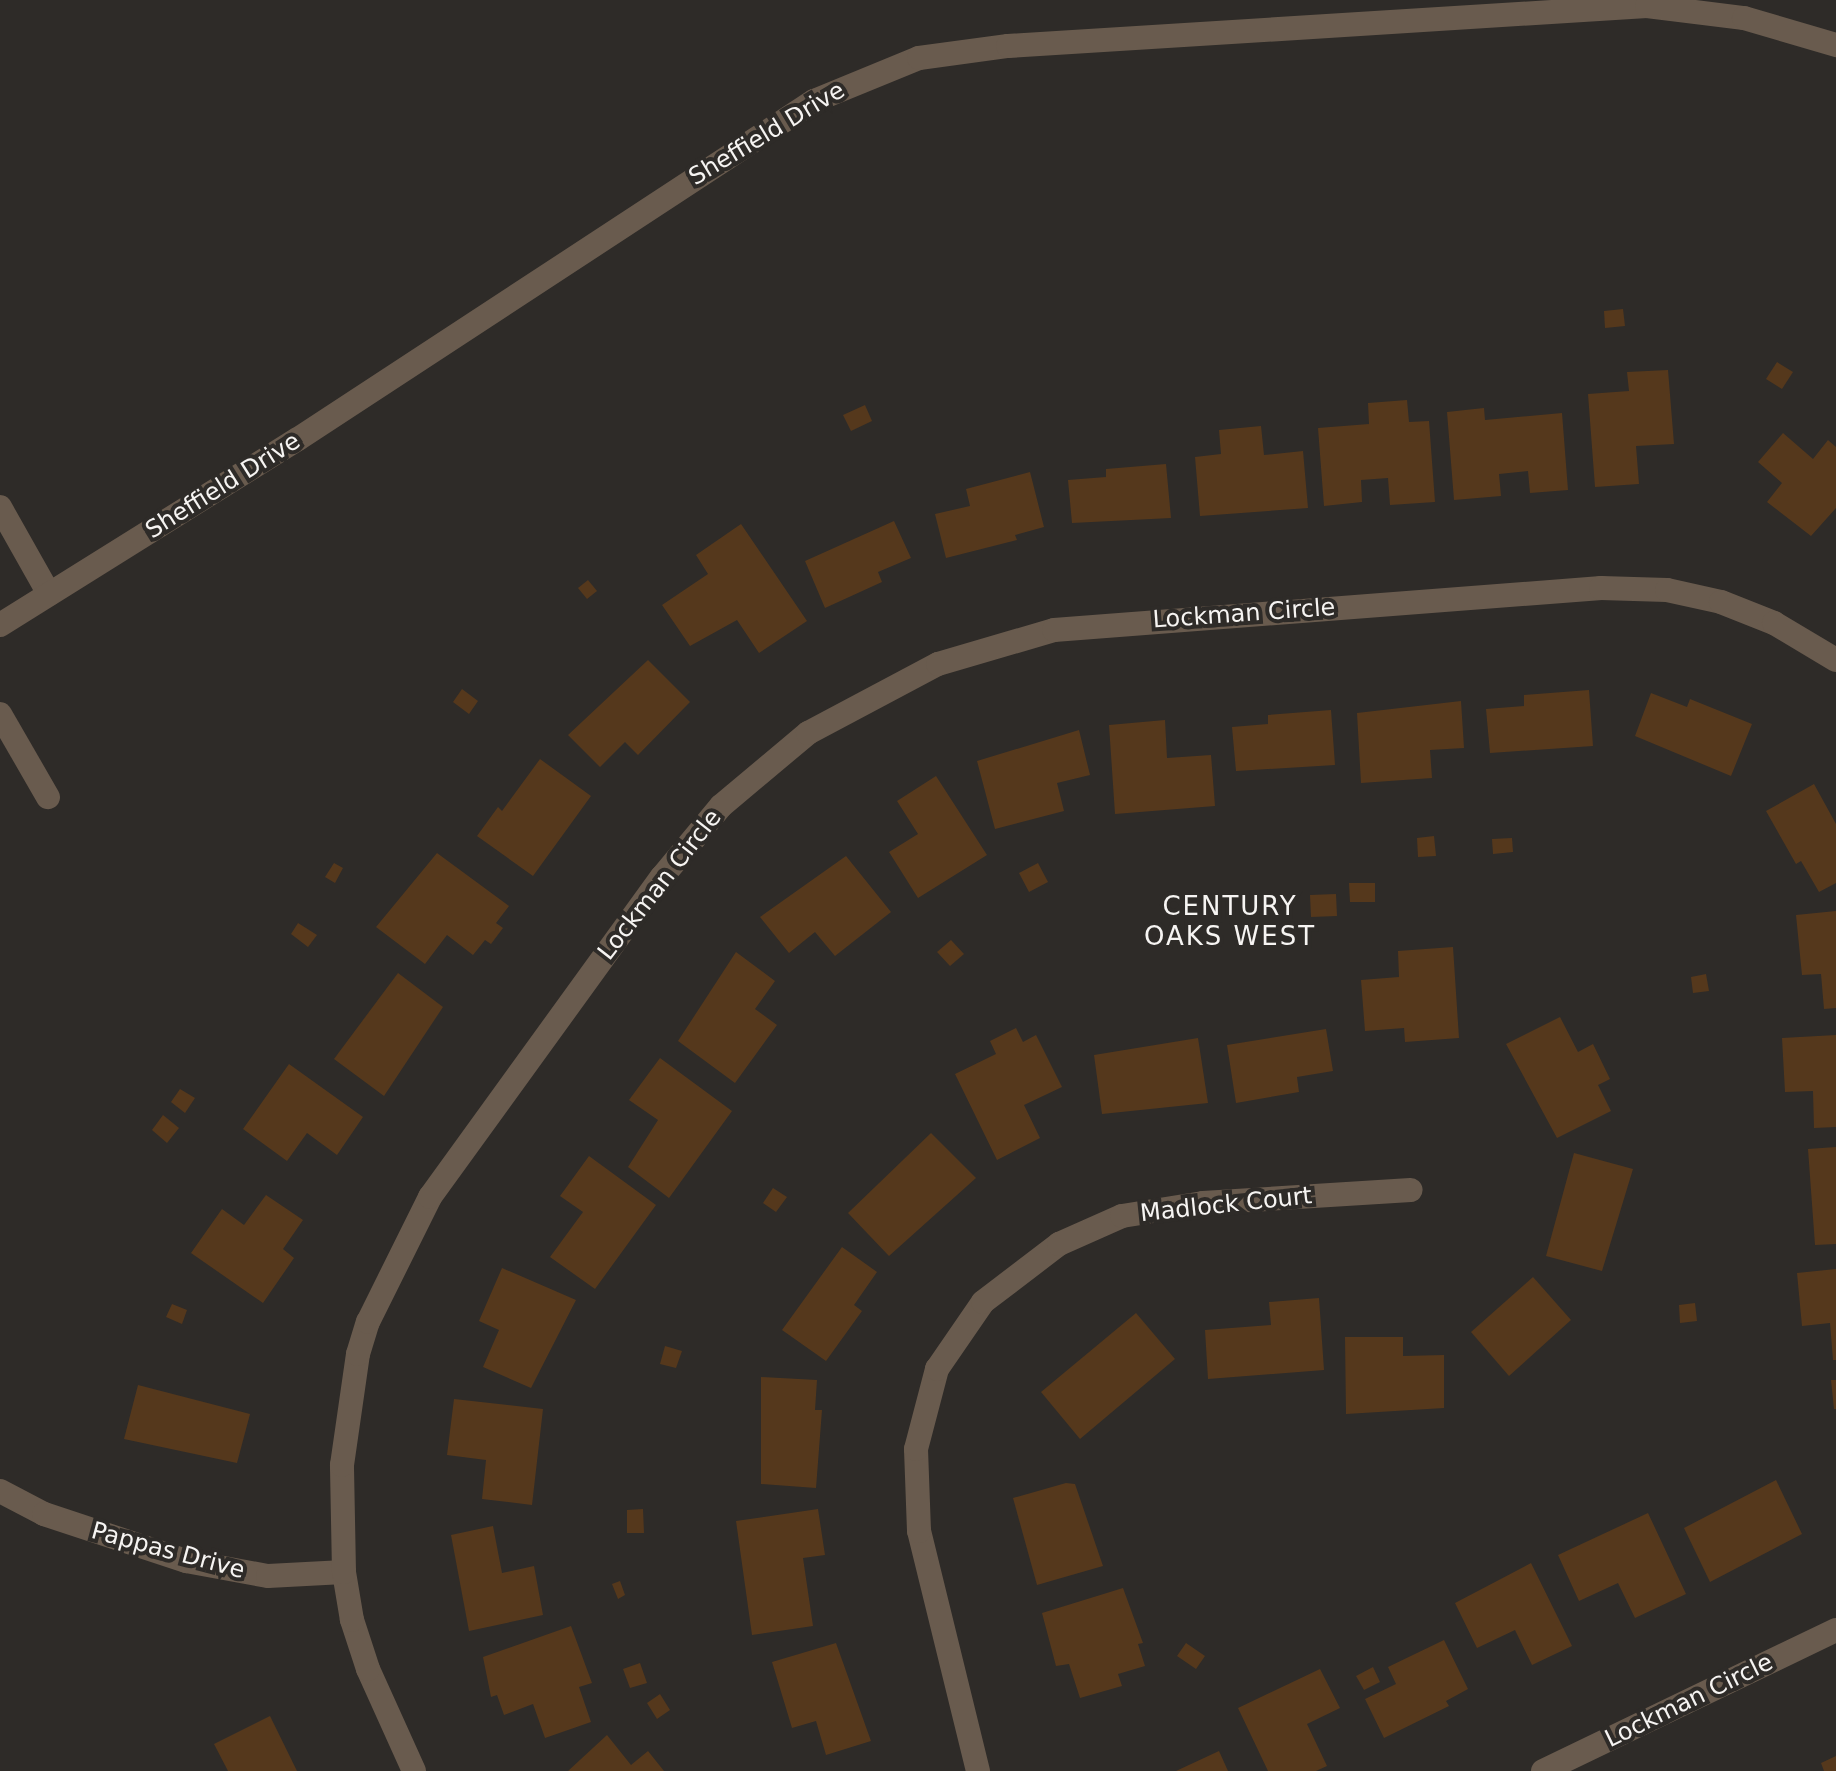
<!DOCTYPE html>
<html>
<head>
<meta charset="utf-8">
<style>
  body { margin:0 }
  #map { position:relative; width:1836px; height:1771px; overflow:hidden; background:#2e2b28; font-family:"DejaVu Sans",sans-serif }
  div>[style] { position:absolute }
  .building>* { inset:0; background:#55381c }
  .minor>* { height:24px; margin:-12px; padding:0 12px; transform-origin:12px; border-radius:12px; background:#695b4e }
  span { translate:-50% -50%; white-space:nowrap; text-align:center; line-height:1.15; -webkit-text-stroke:8px #2e2b28; paint-order:stroke }
  .street-label { font-size:24px; color:#f6f4f2 }
  .neighbourhood-label { font-size:26px; color:#f6f4f2; letter-spacing:2px }
</style>
</head>
<body>
<div id="map">
  <div class="building">
    <i style="clip-path:polygon(1623px 309px,1625px 326px,1605px 328px,1604px 311px)"></i>
    <i style="clip-path:polygon(1777px 362px,1793px 372px,1782px 389px,1766px 379px)"></i>
    <i style="clip-path:polygon(1668px 370px,1674px 444px,1636px 446px,1639px 484px,1595px 487px,1588px 394px,1629px 391px,1627px 372px)"></i>
    <i style="clip-path:polygon(1407px 400px,1409px 422px,1429px 421px,1435px 502px,1390px 505px,1388px 478px,1361px 480px,1362px 502px,1324px 506px,1318px 428px,1369px 424px,1368px 403px)"></i>
    <i style="clip-path:polygon(865px 405px,872px 421px,851px 431px,843px 415px)"></i>
    <i style="clip-path:polygon(1484px 408px,1485px 420px,1562px 413px,1568px 490px,1530px 493px,1528px 471px,1499px 474px,1501px 496px,1454px 500px,1447px 412px)"></i>
    <i style="clip-path:polygon(1261px 426px,1264px 455px,1303px 451px,1308px 508px,1200px 516px,1195px 457px,1221px 454px,1219px 430px)"></i>
    <i style="clip-path:polygon(1783px 433px,1813px 459px,1828px 440px,1836px 447px,1836px 508px,1811px 536px,1767px 502px,1782px 483px,1758px 462px)"></i>
    <i style="clip-path:polygon(1166px 464px,1171px 518px,1072px 523px,1068px 480px,1106px 477px,1106px 469px)"></i>
    <i style="clip-path:polygon(1030px 472px,1044px 527px,1015px 535px,1017px 540px,946px 558px,935px 514px,970px 506px,966px 489px)"></i>
    <i style="clip-path:polygon(894px 521px,911px 558px,878px 572px,882px 582px,825px 608px,805px 561px)"></i>
    <i style="clip-path:polygon(741px 524px,807px 621px,759px 653px,737px 620px,690px 646px,662px 605px,708px 574px,696px 555px)"></i>
    <i style="clip-path:polygon(588px 580px,597px 591px,587px 599px,578px 588px)"></i>
    <i style="clip-path:polygon(648px 660px,690px 702px,638px 755px,625px 742px,600px 767px,568px 735px)"></i>
    <i style="clip-path:polygon(462px 689px,478px 701px,469px 714px,453px 702px)"></i>
    <i style="clip-path:polygon(1589px 690px,1593px 746px,1490px 753px,1486px 709px,1524px 706px,1524px 695px)"></i>
    <i style="clip-path:polygon(1651px 693px,1687px 707px,1690px 699px,1752px 724px,1731px 776px,1635px 736px)"></i>
    <i style="clip-path:polygon(1461px 701px,1464px 748px,1430px 750px,1432px 778px,1361px 783px,1357px 713px)"></i>
    <i style="clip-path:polygon(1331px 710px,1335px 765px,1236px 771px,1232px 727px,1268px 724px,1268px 715px)"></i>
    <i style="clip-path:polygon(1165px 720px,1167px 758px,1211px 755px,1215px 806px,1115px 814px,1109px 725px)"></i>
    <i style="clip-path:polygon(1079px 730px,1090px 775px,1057px 783px,1064px 811px,995px 829px,977px 761px)"></i>
    <i style="clip-path:polygon(540px 759px,591px 796px,533px 876px,477px 836px,498px 807px,502px 811px)"></i>
    <i style="clip-path:polygon(936px 776px,987px 855px,918px 898px,889px 852px,918px 834px,897px 801px)"></i>
    <i style="clip-path:polygon(1814px 784px,1836px 824px,1836px 883px,1819px 892px,1801px 861px,1796px 864px,1766px 811px)"></i>
    <i style="clip-path:polygon(1434px 836px,1436px 856px,1418px 857px,1417px 838px)"></i>
    <i style="clip-path:polygon(1512px 838px,1513px 852px,1493px 854px,1492px 839px)"></i>
    <i style="clip-path:polygon(437px 853px,509px 906px,496px 923px,503px 928px,491px 944px,485px 940px,473px 955px,447px 935px,425px 964px,376px 927px)"></i>
    <i style="clip-path:polygon(846px 856px,891px 912px,835px 956px,815px 932px,789px 953px,760px 917px)"></i>
    <i style="clip-path:polygon(334px 863px,343px 868px,335px 883px,325px 877px)"></i>
    <i style="clip-path:polygon(1038px 863px,1048px 882px,1029px 892px,1019px 873px)"></i>
    <i style="clip-path:polygon(1349px 883px,1375px 883px,1375px 902px,1350px 902px)"></i>
    <i style="clip-path:polygon(1336px 894px,1337px 916px,1311px 917px,1310px 895px)"></i>
    <i style="clip-path:polygon(1836px 911px,1836px 1008px,1824px 1009px,1821px 974px,1802px 975px,1796px 915px)"></i>
    <i style="clip-path:polygon(298px 923px,317px 935px,308px 947px,291px 934px)"></i>
    <i style="clip-path:polygon(951px 940px,964px 954px,950px 966px,937px 952px)"></i>
    <i style="clip-path:polygon(1453px 947px,1459px 1038px,1405px 1042px,1404px 1028px,1365px 1031px,1361px 980px,1399px 977px,1398px 951px)"></i>
    <i style="clip-path:polygon(736px 952px,775px 981px,755px 1009px,777px 1025px,735px 1083px,678px 1041px)"></i>
    <i style="clip-path:polygon(398px 973px,443px 1007px,384px 1096px,334px 1059px)"></i>
    <i style="clip-path:polygon(1706px 974px,1709px 991px,1693px 993px,1691px 977px)"></i>
    <i style="clip-path:polygon(1560px 1017px,1578px 1052px,1593px 1044px,1610px 1079px,1598px 1085px,1611px 1111px,1557px 1138px,1506px 1044px)"></i>
    <i style="clip-path:polygon(1016px 1028px,1023px 1042px,1036px 1035px,1062px 1087px,1024px 1105px,1040px 1138px,997px 1160px,955px 1074px,996px 1054px,990px 1041px)"></i>
    <i style="clip-path:polygon(1326px 1029px,1333px 1071px,1297px 1077px,1299px 1092px,1236px 1103px,1227px 1045px)"></i>
    <i style="clip-path:polygon(1836px 1035px,1836px 1127px,1814px 1128px,1813px 1091px,1785px 1092px,1782px 1038px)"></i>
    <i style="clip-path:polygon(1198px 1038px,1208px 1103px,1102px 1114px,1094px 1055px)"></i>
    <i style="clip-path:polygon(660px 1058px,732px 1111px,669px 1198px,628px 1167px,658px 1120px,629px 1100px)"></i>
    <i style="clip-path:polygon(289px 1064px,363px 1117px,337px 1155px,307px 1133px,287px 1161px,243px 1129px)"></i>
    <i style="clip-path:polygon(180px 1089px,195px 1098px,185px 1113px,171px 1102px)"></i>
    <i style="clip-path:polygon(163px 1115px,179px 1128px,167px 1143px,152px 1130px)"></i>
    <i style="clip-path:polygon(931px 1133px,976px 1178px,889px 1256px,848px 1213px)"></i>
    <i style="clip-path:polygon(1836px 1147px,1836px 1244px,1815px 1245px,1808px 1149px)"></i>
    <i style="clip-path:polygon(1574px 1153px,1633px 1169px,1602px 1271px,1546px 1256px)"></i>
    <i style="clip-path:polygon(589px 1156px,656px 1205px,595px 1289px,550px 1257px,583px 1212px,560px 1196px)"></i>
    <i style="clip-path:polygon(773px 1188px,787px 1197px,776px 1212px,763px 1203px)"></i>
    <i style="clip-path:polygon(266px 1195px,303px 1220px,283px 1249px,294px 1258px,263px 1303px,191px 1253px,222px 1209px,244px 1225px)"></i>
    <i style="clip-path:polygon(842px 1247px,877px 1272px,854px 1305px,862px 1311px,826px 1361px,782px 1330px)"></i>
    <i style="clip-path:polygon(502px 1268px,576px 1300px,531px 1388px,483px 1367px,499px 1330px,479px 1321px)"></i>
    <i style="clip-path:polygon(1836px 1269px,1836px 1360px,1833px 1360px,1830px 1323px,1802px 1326px,1797px 1273px)"></i>
    <i style="clip-path:polygon(1533px 1277px,1571px 1320px,1509px 1376px,1471px 1332px)"></i>
    <i style="clip-path:polygon(1319px 1298px,1324px 1370px,1208px 1379px,1205px 1330px,1271px 1325px,1269px 1302px)"></i>
    <i style="clip-path:polygon(1695px 1303px,1697px 1321px,1680px 1323px,1679px 1305px)"></i>
    <i style="clip-path:polygon(172px 1304px,187px 1310px,182px 1324px,166px 1317px)"></i>
    <i style="clip-path:polygon(1136px 1313px,1175px 1359px,1080px 1439px,1041px 1392px)"></i>
    <i style="clip-path:polygon(1345px 1337px,1403px 1337px,1403px 1356px,1444px 1355px,1444px 1408px,1346px 1414px)"></i>
    <i style="clip-path:polygon(665px 1346px,682px 1351px,676px 1368px,660px 1364px)"></i>
    <i style="clip-path:polygon(761px 1377px,817px 1380px,815px 1410px,822px 1410px,816px 1488px,761px 1484px)"></i>
    <i style="clip-path:polygon(1831px 1380px,1836px 1380px,1836px 1409px,1834px 1409px)"></i>
    <i style="clip-path:polygon(138px 1385px,250px 1414px,237px 1463px,124px 1439px)"></i>
    <i style="clip-path:polygon(454px 1399px,543px 1409px,532px 1505px,482px 1499px,486px 1460px,447px 1455px)"></i>
    <i style="clip-path:polygon(1776px 1480px,1802px 1534px,1710px 1582px,1684px 1528px)"></i>
    <i style="clip-path:polygon(1066px 1483px,1075px 1484px,1103px 1566px,1037px 1585px,1013px 1498px)"></i>
    <i style="clip-path:polygon(643px 1509px,644px 1533px,627px 1533px,627px 1510px)"></i>
    <i style="clip-path:polygon(818px 1509px,825px 1555px,803px 1558px,813px 1626px,752px 1635px,736px 1521px)"></i>
    <i style="clip-path:polygon(1648px 1513px,1686px 1594px,1635px 1618px,1618px 1583px,1579px 1601px,1558px 1555px)"></i>
    <i style="clip-path:polygon(493px 1526px,502px 1573px,534px 1566px,543px 1615px,469px 1631px,451px 1535px)"></i>
    <i style="clip-path:polygon(1531px 1563px,1572px 1646px,1532px 1665px,1515px 1630px,1477px 1648px,1455px 1603px)"></i>
    <i style="clip-path:polygon(620px 1581px,625px 1595px,618px 1599px,612px 1584px)"></i>
    <i style="clip-path:polygon(1123px 1588px,1143px 1643px,1138px 1644px,1145px 1666px,1118px 1674px,1122px 1686px,1080px 1698px,1069px 1664px,1056px 1666px,1042px 1613px)"></i>
    <i style="clip-path:polygon(571px 1626px,592px 1683px,579px 1687px,591px 1722px,545px 1738px,533px 1704px,504px 1715px,497px 1695px,491px 1697px,483px 1657px)"></i>
    <i style="clip-path:polygon(1444px 1640px,1468px 1689px,1446px 1701px,1449px 1706px,1384px 1738px,1365px 1699px,1396px 1684px,1388px 1667px)"></i>
    <i style="clip-path:polygon(836px 1643px,871px 1741px,826px 1755px,816px 1721px,792px 1728px,772px 1662px)"></i>
    <i style="clip-path:polygon(1186px 1643px,1205px 1656px,1196px 1669px,1177px 1656px)"></i>
    <i style="clip-path:polygon(640px 1663px,647px 1683px,630px 1688px,623px 1669px)"></i>
    <i style="clip-path:polygon(1373px 1667px,1380px 1682px,1364px 1690px,1356px 1676px)"></i>
    <i style="clip-path:polygon(1320px 1669px,1340px 1708px,1307px 1724px,1327px 1766px,1316px 1771px,1268px 1771px,1238px 1708px)"></i>
    <i style="clip-path:polygon(660px 1694px,670px 1710px,657px 1719px,647px 1703px)"></i>
    <i style="clip-path:polygon(270px 1716px,297px 1771px,228px 1771px,214px 1744px)"></i>
    <i style="clip-path:polygon(607px 1735px,631px 1765px,648px 1751px,664px 1771px,568px 1771px)"></i>
    <i style="clip-path:polygon(1219px 1751px,1228px 1771px,1176px 1771px)"></i>
    <i style="clip-path:polygon(1836px 1756px,1836px 1771px,1824px 1771px,1821px 1763px)"></i>
  </div>
  <div class="minor">
    <i style="left:0;top:507px;width:100px;rotate:60.6deg"></i>
    <i style="left:0;top:625px;width:351px;rotate:-32deg"></i>
    <i style="left:298px;top:439px;width:617px;rotate:-33.23deg"></i>
    <i style="left:814px;top:101px;width:113px;rotate:-22.3deg"></i>
    <i style="left:919px;top:58px;width:90px;rotate:-7.7deg"></i>
    <i style="left:1008px;top:46px;width:640px;rotate:-3.58deg"></i>
    <i style="left:1647px;top:6px;width:98px;rotate:7.1deg"></i>
    <i style="left:1744px;top:18px;width:96px;rotate:16.4deg"></i>
    <i style="left:0;top:714px;width:96px;rotate:60deg"></i>
    <i style="left:0;top:1491px;width:50px;rotate:27.6deg"></i>
    <i style="left:44px;top:1514px;width:150px;rotate:18.3deg"></i>
    <i style="left:186px;top:1561px;width:83px;rotate:10.4deg"></i>
    <i style="left:268px;top:1576px;width:76px;rotate:-3deg"></i>
    <i style="left:414px;top:1771px;width:112px;rotate:-114.3deg"></i>
    <i style="left:368px;top:1669px;width:52px;rotate:-108.1deg"></i>
    <i style="left:352px;top:1620px;width:49px;rotate:-99.5deg"></i>
    <i style="left:344px;top:1572px;width:107px;rotate:-91.1deg"></i>
    <i style="left:342px;top:1465px;width:112px;rotate:-81.8deg"></i>
    <i style="left:358px;top:1354px;width:34px;rotate:-73deg"></i>
    <i style="left:368px;top:1322px;width:140px;rotate:-63.6deg"></i>
    <i style="left:430px;top:1197px;width:395px;rotate:-54.1deg"></i>
    <i style="left:662px;top:877px;width:92px;rotate:-50.3deg"></i>
    <i style="left:721px;top:806px;width:114px;rotate:-40deg"></i>
    <i style="left:808px;top:733px;width:147px;rotate:-28deg"></i>
    <i style="left:938px;top:664px;width:121px;rotate:-16.3deg"></i>
    <i style="left:1054px;top:630px;width:549px;rotate:-4.39deg"></i>
    <i style="left:1601px;top:588px;width:66px;rotate:1.7deg"></i>
    <i style="left:1667px;top:590px;width:55px;rotate:12.5deg"></i>
    <i style="left:1721px;top:602px;width:57px;rotate:21.6deg"></i>
    <i style="left:1774px;top:623px;width:72px;rotate:30.8deg"></i>
    <i style="left:978px;top:1771px;width:247px;rotate:-103.8deg"></i>
    <i style="left:919px;top:1531px;width:82px;rotate:-92.1deg"></i>
    <i style="left:916px;top:1449px;width:83px;rotate:-75.3deg"></i>
    <i style="left:937px;top:1369px;width:81px;rotate:-55.5deg"></i>
    <i style="left:983px;top:1302px;width:96px;rotate:-37.3deg"></i>
    <i style="left:1059px;top:1244px;width:69px;rotate:-24deg"></i>
    <i style="left:1122px;top:1216px;width:82px;rotate:-9.1deg"></i>
    <i style="left:1203px;top:1203px;width:208px;rotate:-3.6deg"></i>
    <i style="left:1543px;top:1771px;width:325px;rotate:-25.7deg"></i>
  </div>
  <div class="street-label">
    <span style="left:767px;top:134px;rotate:-31deg">Sheffield Drive</span>
    <span style="left:223px;top:486px;rotate:-32deg">Sheffield Drive</span>
    <span style="left:1244px;top:614px;rotate:-4deg">Lockman Circle</span>
    <span style="left:660px;top:885px;rotate:-52deg">Lockman Circle</span>
    <span style="left:1226px;top:1205px;rotate:-6deg">Madlock Court</span>
    <span style="left:168px;top:1551px;rotate:15deg">Pappas Drive</span>
    <span style="left:1689px;top:1701px;rotate:-26deg">Lockman Circle</span>
  </div>
  <div class="neighbourhood-label">
    <span style="left:1230px;top:922px">CENTURY<br>OAKS WEST</span>
  </div>
</div>
</body>
</html>
